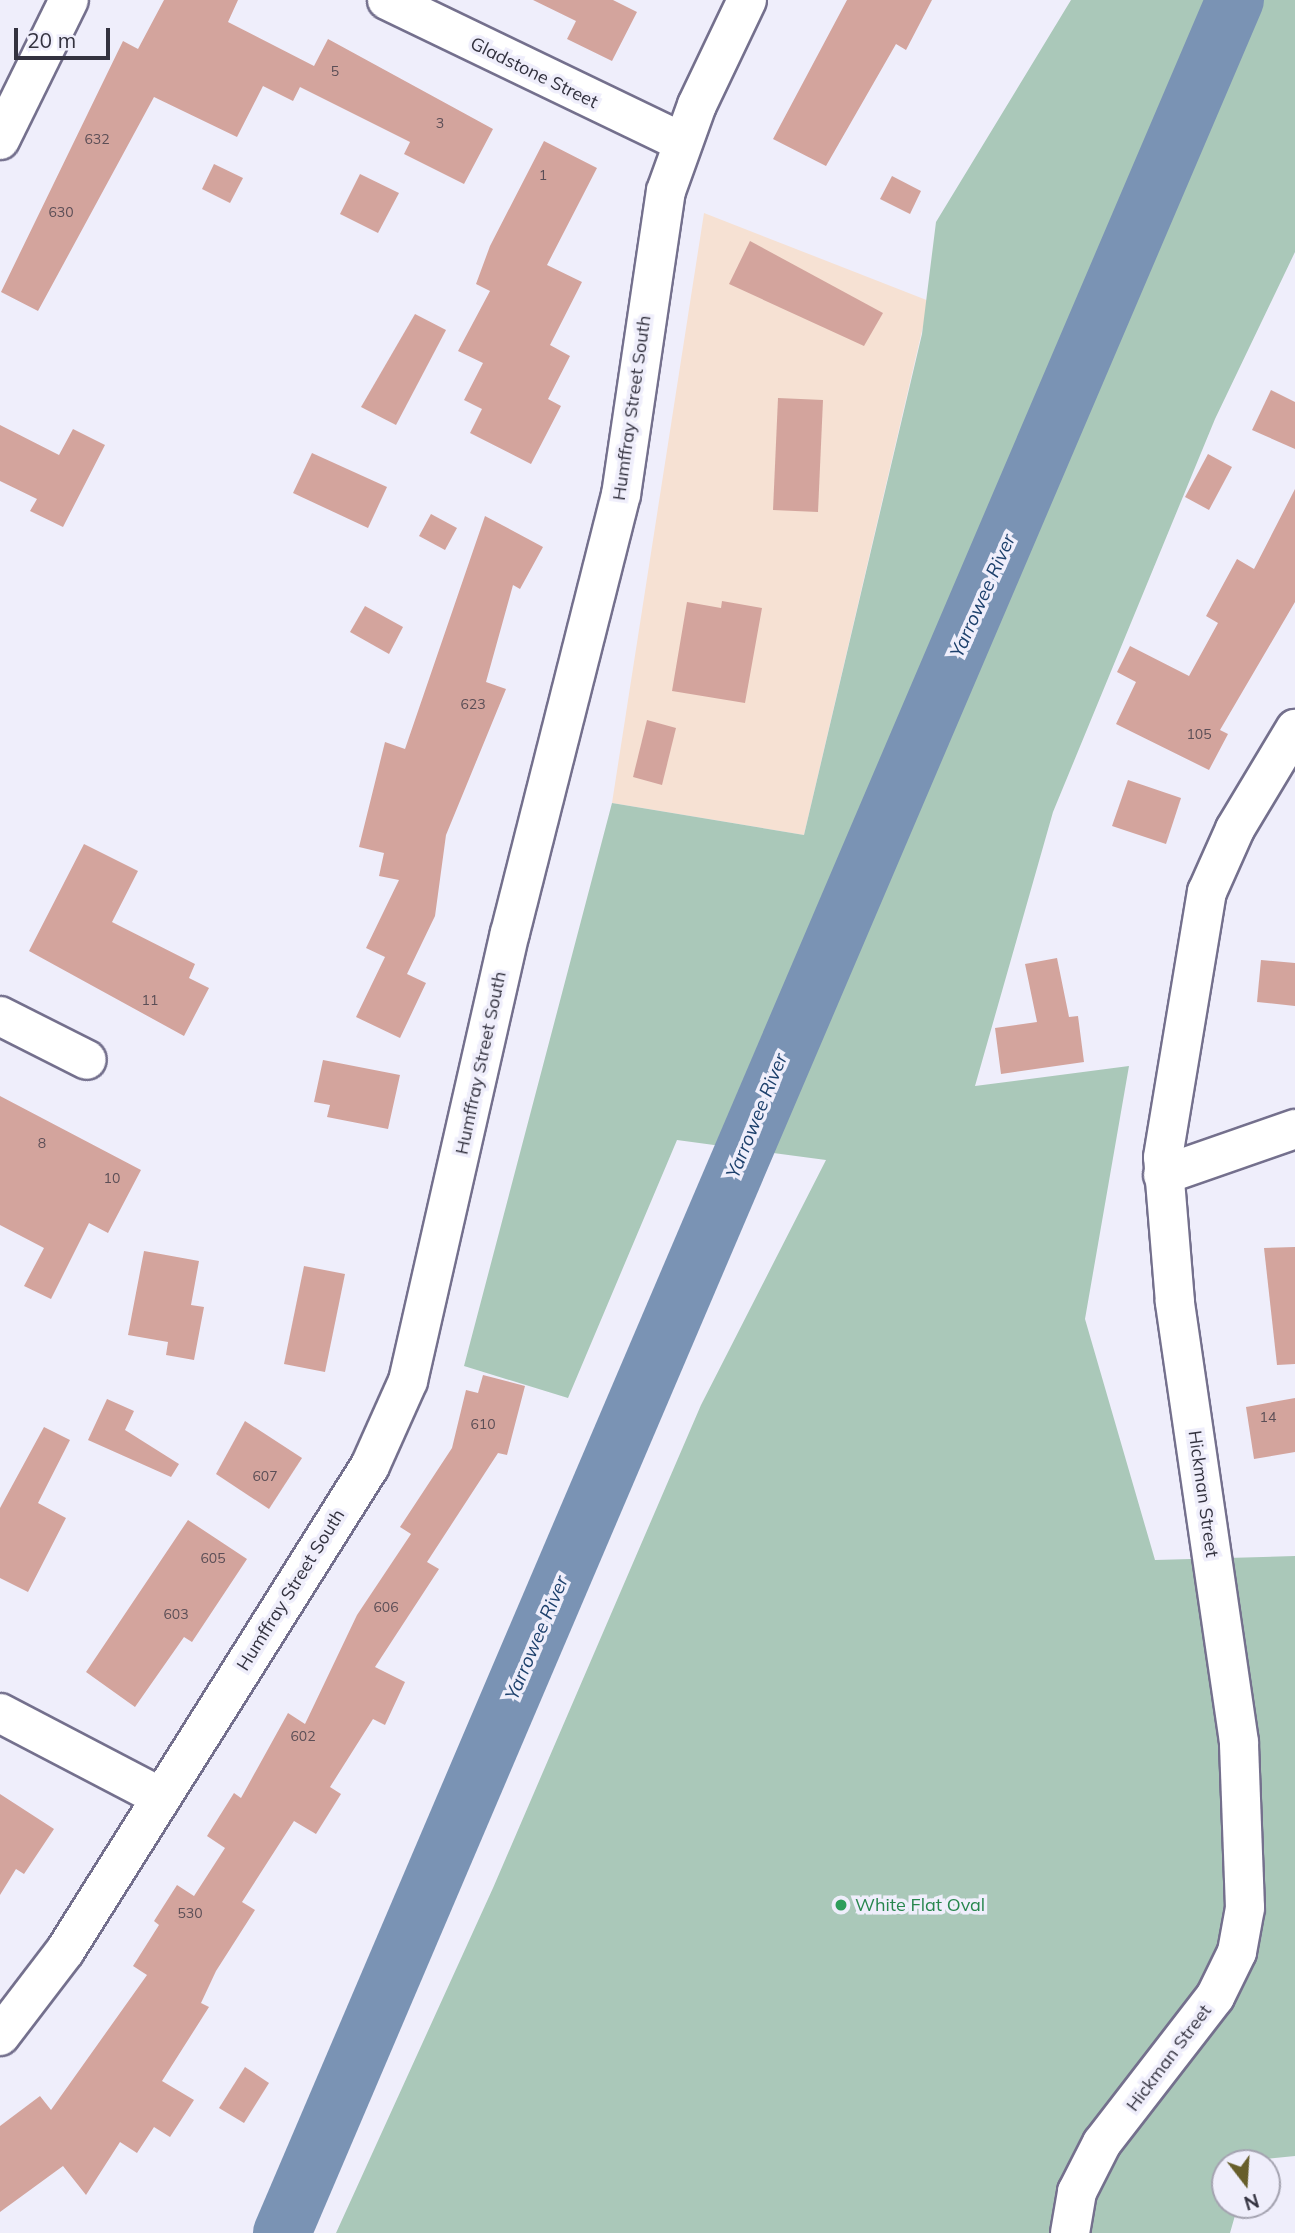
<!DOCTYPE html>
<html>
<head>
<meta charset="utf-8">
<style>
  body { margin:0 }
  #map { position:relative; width:1295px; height:2233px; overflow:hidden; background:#efeefb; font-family:Mulish,sans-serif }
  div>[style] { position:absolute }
  .industrial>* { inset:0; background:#f6e1d3 }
  .green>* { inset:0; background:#aac8b9 }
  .river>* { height:58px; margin:-29px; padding:0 29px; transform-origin:29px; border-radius:29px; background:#7a93b4 }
  .building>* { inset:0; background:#d3a49d }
  .roads { filter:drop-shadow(2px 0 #74708d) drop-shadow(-2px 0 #74708d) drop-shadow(0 2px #74708d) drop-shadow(0 -2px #74708d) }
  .minor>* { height:38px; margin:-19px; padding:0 19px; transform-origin:19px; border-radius:19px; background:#fff }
  .dots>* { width:19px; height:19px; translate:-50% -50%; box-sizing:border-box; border:4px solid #efeefb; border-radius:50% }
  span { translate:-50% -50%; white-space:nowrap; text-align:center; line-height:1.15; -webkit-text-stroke:7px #efeefb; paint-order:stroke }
  .number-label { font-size:14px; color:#5b4e56 }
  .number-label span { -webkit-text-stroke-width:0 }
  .street-label { font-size:18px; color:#33323f }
  .leisure-label { font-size:18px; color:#27864d }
  .left { translate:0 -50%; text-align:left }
  .water-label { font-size:19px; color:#1d406c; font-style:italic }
  .north { position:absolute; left:1211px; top:2149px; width:70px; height:70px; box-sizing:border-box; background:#efeefb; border:2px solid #a4a3b0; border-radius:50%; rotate:163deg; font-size:19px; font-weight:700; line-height:28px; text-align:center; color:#33323f }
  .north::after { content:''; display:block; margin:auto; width:24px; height:32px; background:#675e2b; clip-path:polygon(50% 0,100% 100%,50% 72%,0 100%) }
  .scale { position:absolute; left:14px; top:28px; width:96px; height:32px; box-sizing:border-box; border:4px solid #33323f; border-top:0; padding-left:9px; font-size:21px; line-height:24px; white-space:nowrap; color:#33323f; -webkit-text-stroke:5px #efeefb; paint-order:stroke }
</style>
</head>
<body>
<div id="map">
  <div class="industrial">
    <i style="clip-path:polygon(704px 213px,929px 301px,804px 835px,612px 803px)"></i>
  </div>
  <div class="green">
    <i style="clip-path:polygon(1071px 0,1295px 0,1295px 252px,1215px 419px,1053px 812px,975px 1086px,1129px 1066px,1085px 1319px,1155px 1560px,1295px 1556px,1295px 2156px,1225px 2163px,1225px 2205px,1238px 2205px,1230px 2233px,336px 2233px,493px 1888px,701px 1405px,826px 1160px,677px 1140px,568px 1398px,464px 1366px,612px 803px,804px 835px,922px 334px,936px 222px)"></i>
  </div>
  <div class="river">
    <i style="left:282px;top:2233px;width:2428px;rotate:-66.89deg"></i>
  </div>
  <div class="building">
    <i style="clip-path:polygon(164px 0,238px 0,228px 22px,314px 66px,328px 39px,493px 129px,464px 184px,404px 154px,410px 142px,300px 87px,293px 101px,263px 86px,237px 137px,154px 97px,38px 311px,1px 292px,123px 41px,138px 49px)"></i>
    <i style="clip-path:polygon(533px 0,613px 0,637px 12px,612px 61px,567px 39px,576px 21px)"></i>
    <i style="clip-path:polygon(847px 0,932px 0,906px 50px,896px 44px,826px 166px,773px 139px)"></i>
    <i style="clip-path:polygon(544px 141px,597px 168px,547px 265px,582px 282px,550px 345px,570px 356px,548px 399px,561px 406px,531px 464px,470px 433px,482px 409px,464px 400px,483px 363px,458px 351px,490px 291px,476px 284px,490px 246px)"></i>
    <i style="clip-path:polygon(214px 164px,243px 178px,230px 203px,202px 189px)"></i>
    <i style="clip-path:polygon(360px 174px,399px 193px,378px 233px,340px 214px)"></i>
    <i style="clip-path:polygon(892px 176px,921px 191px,910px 214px,880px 199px)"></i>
    <i style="clip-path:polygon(750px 241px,883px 313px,864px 346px,729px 284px)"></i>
    <i style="clip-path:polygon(415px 314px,446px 330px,396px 425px,361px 407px)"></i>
    <i style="clip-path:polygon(1271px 390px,1295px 402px,1295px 449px,1252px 430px)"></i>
    <i style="clip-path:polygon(778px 398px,823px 400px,818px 512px,773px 510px)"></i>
    <i style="clip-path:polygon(0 425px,59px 455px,73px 429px,105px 445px,63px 527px,30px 511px,37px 499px,0 481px)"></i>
    <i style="clip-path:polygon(312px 453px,387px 487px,368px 528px,293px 493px)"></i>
    <i style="clip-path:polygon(1208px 454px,1232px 467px,1209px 510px,1185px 497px)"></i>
    <i style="clip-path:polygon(1295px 489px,1295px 602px,1220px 730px,1228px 734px,1209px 770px,1116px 724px,1136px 682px,1117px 672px,1130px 646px,1189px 676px,1218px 623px,1206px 616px,1237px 559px,1254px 569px)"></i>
    <i style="clip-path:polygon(431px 514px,457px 528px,445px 550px,419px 536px)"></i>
    <i style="clip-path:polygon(485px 516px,543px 547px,520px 589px,513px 585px,486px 682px,506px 689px,446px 835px,435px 916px,407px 974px,426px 983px,400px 1038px,356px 1017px,385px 957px,366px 948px,399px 880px,379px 876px,384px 853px,359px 847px,385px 742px,405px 749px)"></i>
    <i style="clip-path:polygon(722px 601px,762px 608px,745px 703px,672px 691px,687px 602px,721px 608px)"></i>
    <i style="clip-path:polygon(365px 606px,403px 627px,389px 654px,350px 632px)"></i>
    <i style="clip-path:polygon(647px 720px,676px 728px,662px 785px,633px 777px)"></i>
    <i style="clip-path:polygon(1128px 780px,1181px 798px,1166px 844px,1112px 826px)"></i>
    <i style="clip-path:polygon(84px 844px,138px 871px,112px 922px,195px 964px,189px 978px,209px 988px,184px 1036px,29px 951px)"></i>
    <i style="clip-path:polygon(1057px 958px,1069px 1017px,1078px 1016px,1084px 1062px,1001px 1074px,995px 1028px,1037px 1022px,1025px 964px)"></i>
    <i style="clip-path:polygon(1261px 960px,1295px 963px,1295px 1006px,1257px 1002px)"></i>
    <i style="clip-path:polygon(323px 1060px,400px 1075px,388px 1129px,327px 1117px,330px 1105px,314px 1102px)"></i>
    <i style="clip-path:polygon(0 1096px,141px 1170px,108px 1233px,89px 1223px,51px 1299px,24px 1286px,44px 1248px,0 1225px)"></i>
    <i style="clip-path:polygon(1295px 1247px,1295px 1364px,1277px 1365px,1264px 1248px)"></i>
    <i style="clip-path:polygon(144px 1251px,199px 1261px,191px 1305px,204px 1307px,194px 1360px,166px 1355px,168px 1342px,128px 1335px)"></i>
    <i style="clip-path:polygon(304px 1266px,345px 1274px,325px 1372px,284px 1364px)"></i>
    <i style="clip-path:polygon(483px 1375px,525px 1386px,507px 1455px,498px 1453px,427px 1562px,439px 1569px,375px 1667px,405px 1682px,385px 1725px,373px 1719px,330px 1787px,341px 1794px,316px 1834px,294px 1821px,242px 1902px,255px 1910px,216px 1971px,201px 2003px,209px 2007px,162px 2081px,194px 2100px,170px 2137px,154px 2127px,137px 2153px,120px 2142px,86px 2195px,63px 2166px,0 2212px,0 2126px,40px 2096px,51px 2110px,147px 1975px,133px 1966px,159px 1925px,154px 1921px,177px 1885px,194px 1896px,225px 1848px,207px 1836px,234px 1793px,241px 1798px,288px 1713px,305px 1724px,357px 1615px,411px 1534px,400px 1527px,452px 1448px,466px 1390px,478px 1393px)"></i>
    <i style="clip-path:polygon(1295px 1398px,1295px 1452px,1254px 1459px,1246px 1407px)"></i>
    <i style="clip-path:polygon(107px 1399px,134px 1411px,125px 1430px,179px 1464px,171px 1477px,88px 1440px)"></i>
    <i style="clip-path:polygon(245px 1421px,302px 1458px,269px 1509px,216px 1474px)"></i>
    <i style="clip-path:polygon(44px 1427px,70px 1440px,38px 1503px,66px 1518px,28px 1592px,0 1578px,0 1508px)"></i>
    <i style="clip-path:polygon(188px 1520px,247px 1559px,192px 1642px,184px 1637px,135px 1707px,86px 1672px)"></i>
    <i style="clip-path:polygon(0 1794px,54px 1829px,24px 1874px,16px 1869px,0 1895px)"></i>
    <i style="clip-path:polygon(245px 2067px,269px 2083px,244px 2123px,219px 2108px)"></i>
  </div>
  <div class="roads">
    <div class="minor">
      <i style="left:387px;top:0;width:327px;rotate:25.7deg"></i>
      <i style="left:0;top:140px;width:156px;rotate:-63.8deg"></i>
      <i style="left:0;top:1016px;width:97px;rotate:26.8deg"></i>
      <i style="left:1163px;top:1175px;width:140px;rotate:-19.2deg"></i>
      <i style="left:0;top:1713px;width:182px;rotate:27.6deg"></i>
      <i style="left:0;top:2036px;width:107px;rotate:-52.6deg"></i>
      <i style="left:65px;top:1951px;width:573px;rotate:-57.84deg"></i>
      <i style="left:370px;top:1466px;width:93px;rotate:-65.9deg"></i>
      <i style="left:408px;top:1381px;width:459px;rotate:-77.2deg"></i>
      <i style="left:510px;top:933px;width:452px;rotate:-75.8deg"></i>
      <i style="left:621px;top:495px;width:307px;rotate:-81.6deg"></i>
      <i style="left:666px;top:191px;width:91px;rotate:-70.2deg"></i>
      <i style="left:697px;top:105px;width:116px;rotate:-64.5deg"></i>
      <i style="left:1070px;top:2233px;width:42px;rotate:-80.3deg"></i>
      <i style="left:1077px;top:2192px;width:55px;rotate:-63deg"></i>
      <i style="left:1102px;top:2143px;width:185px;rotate:-52.3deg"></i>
      <i style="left:1215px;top:1997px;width:50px;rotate:-63.9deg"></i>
      <i style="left:1237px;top:1952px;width:45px;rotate:-79.7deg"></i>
      <i style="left:1245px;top:1908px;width:166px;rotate:-92.1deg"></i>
      <i style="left:1239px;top:1742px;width:445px;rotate:-98.3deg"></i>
      <i style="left:1175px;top:1302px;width:145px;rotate:-94.7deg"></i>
      <i style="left:1163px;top:1157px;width:269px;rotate:-80.6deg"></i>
      <i style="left:1207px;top:892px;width:69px;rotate:-66deg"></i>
      <i style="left:1235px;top:829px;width:117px;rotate:-59deg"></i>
    </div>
  </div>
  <div class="dots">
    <i style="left:841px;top:1905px;background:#2e9e5b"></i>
  </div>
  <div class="number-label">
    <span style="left:335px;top:71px">5</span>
    <span style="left:440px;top:123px">3</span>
    <span style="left:97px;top:139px">632</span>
    <span style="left:543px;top:175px">1</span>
    <span style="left:61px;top:212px">630</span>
    <span style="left:473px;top:704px">623</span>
    <span style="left:1199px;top:734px">105</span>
    <span style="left:150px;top:1000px">11</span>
    <span style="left:42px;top:1143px">8</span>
    <span style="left:112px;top:1178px">10</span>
    <span style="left:1268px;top:1417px">14</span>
    <span style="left:483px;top:1424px">610</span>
    <span style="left:265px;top:1476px">607</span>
    <span style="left:213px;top:1558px">605</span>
    <span style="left:386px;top:1607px">606</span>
    <span style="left:176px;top:1614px">603</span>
    <span style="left:303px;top:1736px">602</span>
    <span style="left:190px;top:1913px">530</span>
  </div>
  <div class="street-label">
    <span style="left:534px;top:73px;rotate:26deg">Gladstone Street</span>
    <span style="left:632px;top:408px;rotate:-82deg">Humffray Street South</span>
    <span style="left:481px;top:1063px;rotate:-78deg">Humffray Street South</span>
    <span style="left:1203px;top:1494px;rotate:82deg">Hickman Street</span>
    <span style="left:291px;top:1590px;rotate:-58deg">Humffray Street South</span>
    <span style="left:1169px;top:2058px;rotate:-53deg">Hickman Street</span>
  </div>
  <div class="leisure-label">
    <span class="left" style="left:855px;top:1905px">White Flat Oval</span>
  </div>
  <div class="water-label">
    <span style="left:983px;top:596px;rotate:-66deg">Yarrowee River</span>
    <span style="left:757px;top:1116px;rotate:-68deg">Yarrowee River</span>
    <span style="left:537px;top:1638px;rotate:-67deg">Yarrowee River</span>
  </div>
  <div class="north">N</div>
  <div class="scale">20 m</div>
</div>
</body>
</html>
